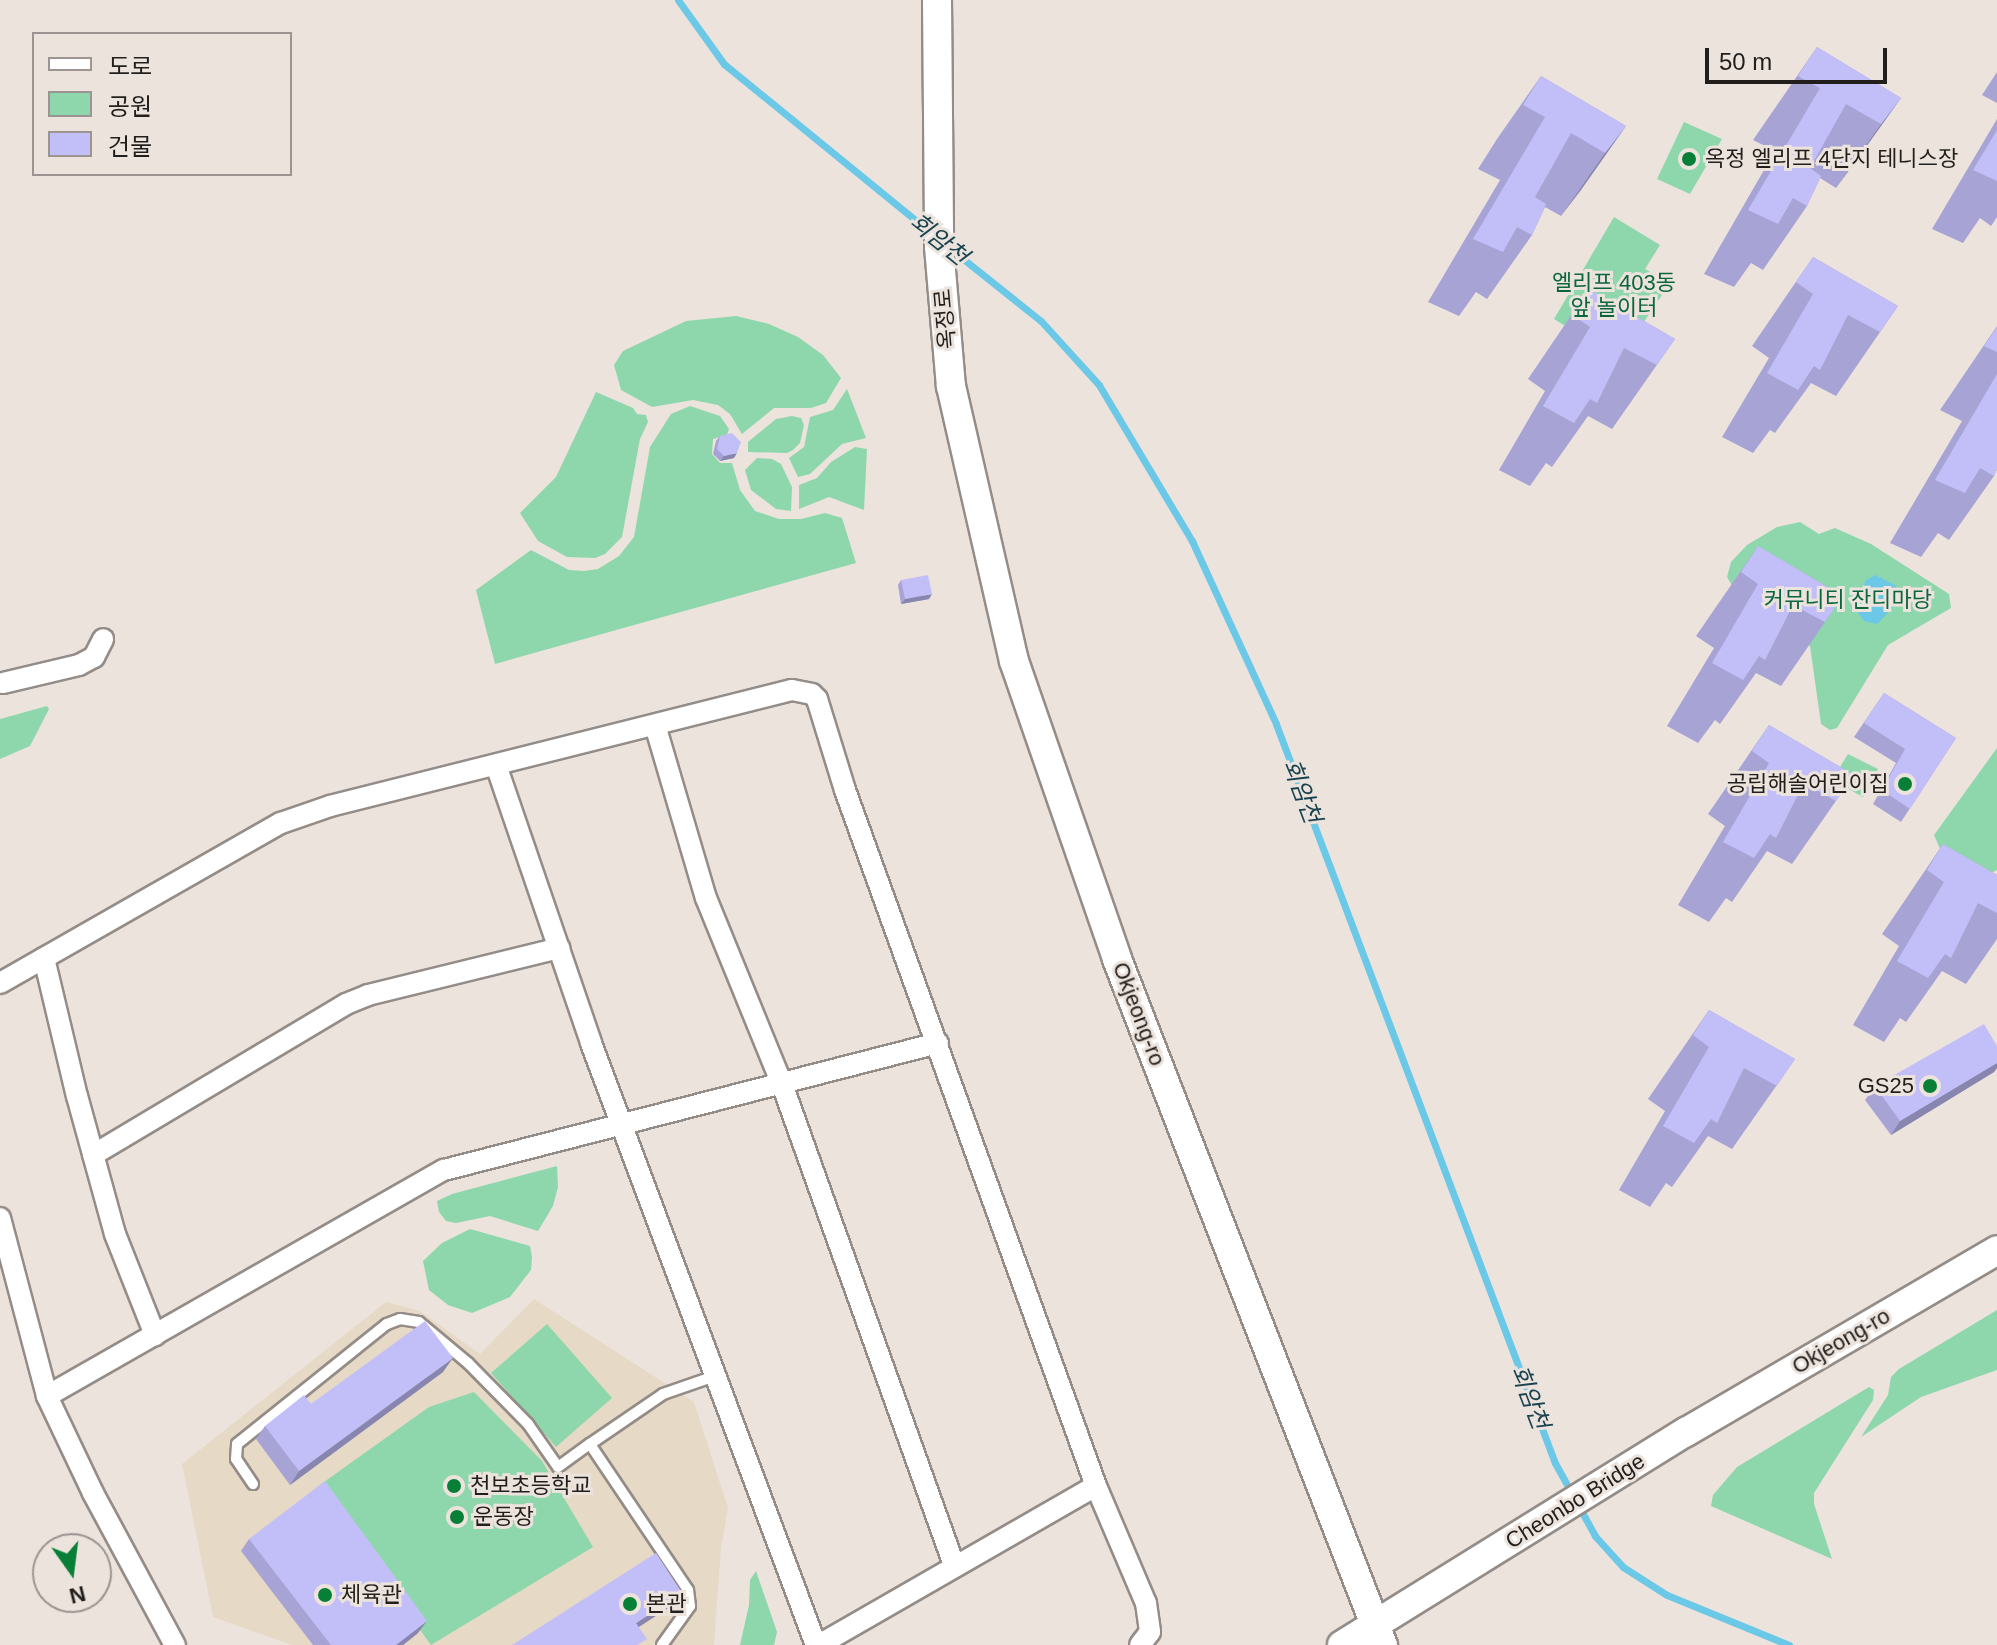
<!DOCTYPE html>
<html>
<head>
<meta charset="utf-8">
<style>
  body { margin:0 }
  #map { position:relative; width:1997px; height:1645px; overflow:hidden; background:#ece3dd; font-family:Arial,"Noto Sans KR",sans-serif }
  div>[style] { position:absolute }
  .education>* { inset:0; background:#e6d9c6 }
  .green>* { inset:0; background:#8ed7ac }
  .water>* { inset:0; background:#6bc8e7 }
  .stream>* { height:7px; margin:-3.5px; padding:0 3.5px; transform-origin:3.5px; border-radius:3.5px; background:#6bc8e7 }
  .roads { filter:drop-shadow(2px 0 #948c87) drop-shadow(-2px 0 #948c87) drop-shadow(0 2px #948c87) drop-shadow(0 -2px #948c87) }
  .lane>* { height:10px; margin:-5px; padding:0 5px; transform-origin:5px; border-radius:5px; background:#fff }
  .street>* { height:20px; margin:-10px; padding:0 10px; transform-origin:10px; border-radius:10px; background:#fff }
  .secondary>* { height:28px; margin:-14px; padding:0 14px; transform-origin:14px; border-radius:14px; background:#fff }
  .wall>* { inset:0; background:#a7a4d5 }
  .shaded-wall>* { inset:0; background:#8886ae }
  .building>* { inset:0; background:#c2bff8 }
  .dots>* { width:22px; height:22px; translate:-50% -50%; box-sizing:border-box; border:4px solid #ece3dd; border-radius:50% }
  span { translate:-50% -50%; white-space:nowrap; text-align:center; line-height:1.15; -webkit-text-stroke:6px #ece3dd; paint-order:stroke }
  .poi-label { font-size:22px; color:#211e1c }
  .left { translate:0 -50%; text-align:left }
  .right { translate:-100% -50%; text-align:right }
  .park-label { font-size:22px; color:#0a663e }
  .street-label { font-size:22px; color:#211e1c }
  .water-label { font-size:24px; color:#194350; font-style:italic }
  .legend { position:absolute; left:32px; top:32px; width:260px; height:144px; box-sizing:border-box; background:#ece3dd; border:2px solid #9b9490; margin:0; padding:10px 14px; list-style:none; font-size:24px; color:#211e1c }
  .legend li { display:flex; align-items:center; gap:16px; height:40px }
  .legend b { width:40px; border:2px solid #9b9490 }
  .north { position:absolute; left:32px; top:1533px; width:80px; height:80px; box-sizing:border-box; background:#ece3dd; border:2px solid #9b9490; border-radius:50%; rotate:166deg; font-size:22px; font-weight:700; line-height:32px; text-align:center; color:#211e1c }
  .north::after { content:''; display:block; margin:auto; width:28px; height:36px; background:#087f36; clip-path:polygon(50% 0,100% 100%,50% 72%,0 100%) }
  .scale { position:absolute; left:1705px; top:48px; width:182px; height:36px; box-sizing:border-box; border:4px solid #211e1c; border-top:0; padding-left:10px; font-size:24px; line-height:28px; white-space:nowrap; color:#211e1c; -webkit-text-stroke:6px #ece3dd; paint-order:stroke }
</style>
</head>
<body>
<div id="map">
  <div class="education">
    <i style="clip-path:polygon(534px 1299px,694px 1402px,728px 1508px,721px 1548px,714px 1645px,292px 1645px,213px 1617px,182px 1464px,386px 1302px,420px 1311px,480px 1354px)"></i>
  </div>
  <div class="green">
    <i style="clip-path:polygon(1684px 122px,1722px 139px,1690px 194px,1657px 179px)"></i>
    <i style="clip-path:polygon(1614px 217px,1660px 245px,1645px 269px,1670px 283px,1619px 359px,1554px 319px)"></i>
    <i style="clip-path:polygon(736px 316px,769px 324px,798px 337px,823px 355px,841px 378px,826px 403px,811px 408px,774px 408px,742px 434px,730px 414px,718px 405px,693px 400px,652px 407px,621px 390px,614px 365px,623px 351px,686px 321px)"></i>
    <i style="clip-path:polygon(847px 389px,866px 438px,842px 444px,810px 474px,798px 477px,789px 458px,804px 447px,810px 417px,833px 410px)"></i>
    <i style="clip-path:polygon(596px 392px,633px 408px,637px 414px,646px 415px,648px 422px,640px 439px,622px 537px,605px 554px,595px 558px,567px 557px,538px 541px,520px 513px,556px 477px)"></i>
    <i style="clip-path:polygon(690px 406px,720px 416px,729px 429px,727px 435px,713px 439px,712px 454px,720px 463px,732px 463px,740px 490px,755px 511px,779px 519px,801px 519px,825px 513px,842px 518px,856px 563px,495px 664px,476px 590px,531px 550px,569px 570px,584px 571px,598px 569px,619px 556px,634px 537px,650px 447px,671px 414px)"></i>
    <i style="clip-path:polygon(792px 416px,801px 418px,804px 425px,800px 443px,793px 450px,787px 453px,748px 452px,748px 442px,776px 419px)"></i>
    <i style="clip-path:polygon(855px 447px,867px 449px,864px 510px,829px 497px,799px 509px,799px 485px,817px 478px,831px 462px)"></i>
    <i style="clip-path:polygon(757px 458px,772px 459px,781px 464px,792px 487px,791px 511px,776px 509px,751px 490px,745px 470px)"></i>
    <i style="clip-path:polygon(1800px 522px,1819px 534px,1835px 528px,1871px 544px,1949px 594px,1951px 608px,1888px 645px,1837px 728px,1830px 730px,1821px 724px,1810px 646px,1743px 604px,1727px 577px,1731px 562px,1747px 545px,1777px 527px)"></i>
    <i style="clip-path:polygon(47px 706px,49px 709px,30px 746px,0 759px,0 719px)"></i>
    <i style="clip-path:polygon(1997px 748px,1997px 870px,1986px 876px,1940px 849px,1934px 835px)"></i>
    <i style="clip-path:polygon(1848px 754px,1878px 769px,1863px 797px,1832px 780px)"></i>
    <i style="clip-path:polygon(557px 1166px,558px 1187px,553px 1206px,538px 1231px,490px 1216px,456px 1223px,446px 1221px,439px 1212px,437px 1201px,452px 1194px)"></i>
    <i style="clip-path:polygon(470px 1229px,530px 1246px,532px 1257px,531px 1270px,510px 1297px,472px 1313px,448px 1305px,429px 1290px,423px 1261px,442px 1243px)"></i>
    <i style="clip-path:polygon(1997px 1310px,1997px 1370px,1921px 1397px,1861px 1437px,1888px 1395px,1891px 1377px,1899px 1369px)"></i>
    <i style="clip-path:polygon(547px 1324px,612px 1398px,556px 1447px,491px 1373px)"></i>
    <i style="clip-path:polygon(1869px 1387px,1874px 1390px,1873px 1400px,1814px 1493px,1814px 1504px,1832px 1559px,1711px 1506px,1713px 1495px,1737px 1467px)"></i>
    <i style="clip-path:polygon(474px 1392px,542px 1461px,593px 1547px,431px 1645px,317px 1487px,429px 1407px)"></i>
    <i style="clip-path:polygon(756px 1571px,777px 1632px,774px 1645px,740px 1645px,749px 1605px,750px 1580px)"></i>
  </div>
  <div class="water">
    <i style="clip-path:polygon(1875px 575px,1895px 585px,1899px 601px,1877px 624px,1864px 621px,1858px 613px,1865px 581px)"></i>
  </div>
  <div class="stream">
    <i style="left:678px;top:0;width:79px;rotate:54.3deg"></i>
    <i style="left:724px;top:64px;width:267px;rotate:39.2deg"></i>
    <i style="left:947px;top:246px;width:120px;rotate:38.6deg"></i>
    <i style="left:1041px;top:321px;width:86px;rotate:47.8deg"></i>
    <i style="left:1099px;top:385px;width:182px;rotate:59.2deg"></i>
    <i style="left:1192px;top:541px;width:201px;rotate:65.3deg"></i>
    <i style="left:1276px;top:724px;width:790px;rotate:69.32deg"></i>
    <i style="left:1555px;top:1463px;width:35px;rotate:61deg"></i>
    <i style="left:1578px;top:1505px;width:35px;rotate:61deg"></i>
    <i style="left:1595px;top:1536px;width:42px;rotate:47.9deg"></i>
    <i style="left:1623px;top:1567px;width:52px;rotate:32.5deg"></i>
    <i style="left:1667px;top:1595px;width:132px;rotate:22.3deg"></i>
  </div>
  <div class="roads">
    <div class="lane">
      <i style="left:253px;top:1484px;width:30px;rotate:-124deg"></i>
      <i style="left:236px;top:1459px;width:15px;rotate:-86deg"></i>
      <i style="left:237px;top:1444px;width:192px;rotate:-38.7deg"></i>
      <i style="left:387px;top:1324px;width:14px;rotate:-21deg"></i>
      <i style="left:400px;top:1319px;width:19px;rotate:9deg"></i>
      <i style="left:419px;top:1322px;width:64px;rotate:39.9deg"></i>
      <i style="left:468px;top:1363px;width:86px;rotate:45.5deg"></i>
      <i style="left:528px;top:1424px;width:52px;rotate:55.1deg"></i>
      <i style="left:558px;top:1467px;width:39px;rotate:-36deg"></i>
      <i style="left:662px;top:1645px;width:48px;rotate:-54.3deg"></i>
      <i style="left:690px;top:1606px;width:16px;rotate:-97deg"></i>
      <i style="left:688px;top:1590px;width:176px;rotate:-123.9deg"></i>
      <i style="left:590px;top:1444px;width:88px;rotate:-34.4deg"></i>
      <i style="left:663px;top:1394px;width:55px;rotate:-19.1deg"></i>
    </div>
    <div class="street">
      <i style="left:3px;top:683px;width:78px;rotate:-13.3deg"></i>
      <i style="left:79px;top:665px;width:17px;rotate:-28deg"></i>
      <i style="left:94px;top:657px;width:20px;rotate:-63deg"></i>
      <i style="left:655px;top:725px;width:180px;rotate:73.6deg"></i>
      <i style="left:706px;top:898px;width:201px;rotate:67.8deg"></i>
      <i style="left:782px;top:1084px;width:511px;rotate:70.32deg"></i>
      <i style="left:496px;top:765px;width:294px;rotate:71.1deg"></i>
      <i style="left:591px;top:1043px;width:643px;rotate:69.51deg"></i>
      <i style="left:44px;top:958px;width:142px;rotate:76.6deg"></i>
      <i style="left:77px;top:1096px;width:143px;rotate:74.6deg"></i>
      <i style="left:115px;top:1234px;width:109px;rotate:68.4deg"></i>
      <i style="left:0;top:983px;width:323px;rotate:-29.7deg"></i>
      <i style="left:281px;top:823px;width:52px;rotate:-19.1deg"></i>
      <i style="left:330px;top:806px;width:476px;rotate:-14.1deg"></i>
      <i style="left:792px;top:690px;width:20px;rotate:11deg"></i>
      <i style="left:812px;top:694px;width:7px;rotate:45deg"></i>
      <i style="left:817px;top:699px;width:95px;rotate:72.9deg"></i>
      <i style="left:845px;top:790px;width:740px;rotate:70.17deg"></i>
      <i style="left:1096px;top:1486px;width:127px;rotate:66.9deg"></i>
      <i style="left:1146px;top:1603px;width:29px;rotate:82deg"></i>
      <i style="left:1150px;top:1632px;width:16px;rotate:128deg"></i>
      <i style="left:93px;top:1155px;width:295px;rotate:-30.8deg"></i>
      <i style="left:346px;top:1004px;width:24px;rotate:-22deg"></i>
      <i style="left:368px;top:995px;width:197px;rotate:-13.8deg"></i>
      <i style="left:0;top:1218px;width:184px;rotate:75.2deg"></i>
      <i style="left:47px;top:1396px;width:107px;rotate:64.6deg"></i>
      <i style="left:93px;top:1493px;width:173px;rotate:61.7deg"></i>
      <i style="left:47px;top:1396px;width:457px;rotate:-29.7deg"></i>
      <i style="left:444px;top:1170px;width:510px;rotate:-14.42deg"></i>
      <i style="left:819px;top:1645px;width:319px;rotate:-29.9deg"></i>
    </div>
    <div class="secondary">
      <i style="left:937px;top:0;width:247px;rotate:89.5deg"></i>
      <i style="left:939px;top:247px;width:140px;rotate:85.1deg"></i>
      <i style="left:951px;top:386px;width:282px;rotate:77.1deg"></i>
      <i style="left:1014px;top:661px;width:315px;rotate:70.9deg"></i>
      <i style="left:1117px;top:959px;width:736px;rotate:68.81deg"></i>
      <i style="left:1342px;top:1645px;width:405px;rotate:-31.8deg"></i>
      <i style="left:1686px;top:1432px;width:360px;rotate:-30.3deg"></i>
    </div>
  </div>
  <div class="wall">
    <i style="clip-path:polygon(1817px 47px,1901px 98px,1836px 188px,1820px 178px,1807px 206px,1763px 270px,1751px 263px,1734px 287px,1704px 274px,1775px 151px,1753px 140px)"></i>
    <i style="clip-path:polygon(1997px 72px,1997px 103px,1982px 95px)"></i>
    <i style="clip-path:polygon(1541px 76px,1626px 126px,1561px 216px,1545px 207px,1532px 235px,1487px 299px,1476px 292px,1459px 316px,1428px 302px,1500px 180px,1478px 169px,1497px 139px)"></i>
    <i style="clip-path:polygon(1997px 119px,1997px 217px,1991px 226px,1980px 218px,1963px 243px,1932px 229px)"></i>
    <i style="clip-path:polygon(1813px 257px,1898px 306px,1836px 396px,1811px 383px,1775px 433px,1770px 430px,1753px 453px,1722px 437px,1769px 358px,1752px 346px)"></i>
    <i style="clip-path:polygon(1589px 289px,1675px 339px,1612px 429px,1588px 416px,1552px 467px,1546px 463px,1530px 486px,1499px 470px,1545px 391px,1528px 379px)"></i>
    <i style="clip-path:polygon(1997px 326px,1997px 469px,1994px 476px,1949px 540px,1938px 533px,1921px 557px,1890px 543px,1962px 421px,1940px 410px)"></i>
    <i style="clip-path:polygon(720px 436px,734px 458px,720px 461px,713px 454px,716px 441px)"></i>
    <i style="clip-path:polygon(1758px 546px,1843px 596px,1781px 686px,1756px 673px,1720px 724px,1715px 720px,1698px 743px,1667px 726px,1714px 648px,1696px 636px)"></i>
    <i style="clip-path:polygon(901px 580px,929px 599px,901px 604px,898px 585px)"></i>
    <i style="clip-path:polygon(1884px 693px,1956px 738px,1901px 822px,1873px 804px,1896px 763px,1854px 737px)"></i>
    <i style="clip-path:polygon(1769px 725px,1854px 775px,1792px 864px,1767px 851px,1732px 902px,1726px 898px,1709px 922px,1678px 905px,1725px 826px,1708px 814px)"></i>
    <i style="clip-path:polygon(1943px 844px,1997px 875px,1997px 939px,1966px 984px,1942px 971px,1906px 1022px,1900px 1018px,1884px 1042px,1853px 1025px,1899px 946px,1882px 934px)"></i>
    <i style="clip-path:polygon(1709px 1010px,1795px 1059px,1732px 1149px,1708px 1136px,1672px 1187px,1666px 1183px,1650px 1207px,1619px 1190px,1665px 1111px,1648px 1099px)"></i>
    <i style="clip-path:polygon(1997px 1046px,1997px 1068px,1994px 1072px,1891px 1135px,1865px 1100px,1875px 1086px)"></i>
    <i style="clip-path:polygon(443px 1372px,290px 1485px,256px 1439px,265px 1426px,311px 1404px)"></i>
    <i style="clip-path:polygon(249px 1539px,418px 1633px,403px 1645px,313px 1645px,241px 1551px)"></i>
  </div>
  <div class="shaded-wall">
    <i style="clip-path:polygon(1901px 98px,1856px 161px,1836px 188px,1881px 124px)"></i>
    <i style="clip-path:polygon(1626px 126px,1581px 190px,1561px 216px,1605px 153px)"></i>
    <i style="clip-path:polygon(737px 453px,734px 458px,720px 461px,724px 456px)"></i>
    <i style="clip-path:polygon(932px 594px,929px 599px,901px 604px,905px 599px)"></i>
    <i style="clip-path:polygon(1997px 1063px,1997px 1068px,1994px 1072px,1891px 1135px,1900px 1121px)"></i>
    <i style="clip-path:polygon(453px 1358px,443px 1372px,290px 1485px,299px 1471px)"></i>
    <i style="clip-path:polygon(682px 1593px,673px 1605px,628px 1634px,636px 1623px)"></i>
    <i style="clip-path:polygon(427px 1621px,418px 1633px,403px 1645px,396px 1645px)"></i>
  </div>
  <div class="building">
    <i style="clip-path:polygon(1817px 47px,1901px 98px,1881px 124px,1846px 104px,1810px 168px,1821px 176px,1807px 206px,1793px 198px,1778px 224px,1748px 210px,1820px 88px,1798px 76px)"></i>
    <i style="clip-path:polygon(1541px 76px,1626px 126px,1605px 153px,1571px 133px,1535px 197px,1546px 204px,1532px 235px,1517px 227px,1503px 252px,1473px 239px,1545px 117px,1523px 105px)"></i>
    <i style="clip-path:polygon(1997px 130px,1997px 181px,1973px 170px)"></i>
    <i style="clip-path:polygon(1813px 257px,1898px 306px,1880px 332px,1848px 315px,1820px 370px,1814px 366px,1798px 390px,1767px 373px,1813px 294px,1796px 282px)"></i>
    <i style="clip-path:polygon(1589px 289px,1675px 339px,1657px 365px,1624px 348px,1597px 403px,1590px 399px,1574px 423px,1543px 406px,1590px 327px,1572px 315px)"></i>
    <i style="clip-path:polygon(1997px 327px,1997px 352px,1984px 346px)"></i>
    <i style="clip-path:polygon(1997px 374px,1997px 469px,1994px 476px,1980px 468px,1965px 493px,1935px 480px)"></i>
    <i style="clip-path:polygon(732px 433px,741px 442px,737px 453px,724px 456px,717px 449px,720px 436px)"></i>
    <i style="clip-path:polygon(1758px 546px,1843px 596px,1825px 622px,1793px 605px,1765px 660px,1759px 656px,1743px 680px,1712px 663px,1758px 584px,1741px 572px)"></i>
    <i style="clip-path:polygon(928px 575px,932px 594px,905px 599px,901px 580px)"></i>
    <i style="clip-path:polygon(1884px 693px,1956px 738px,1910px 809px,1882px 790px,1905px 749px,1864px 723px)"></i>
    <i style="clip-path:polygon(1769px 725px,1854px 775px,1836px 801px,1804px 783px,1776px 838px,1770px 834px,1754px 858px,1723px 842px,1769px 763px,1752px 751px)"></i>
    <i style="clip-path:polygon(1943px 844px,1997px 875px,1997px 913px,1978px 903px,1951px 958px,1945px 954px,1928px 978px,1897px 961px,1944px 882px,1927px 870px)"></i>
    <i style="clip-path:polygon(1709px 1010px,1795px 1059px,1777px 1086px,1744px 1068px,1717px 1123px,1711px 1119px,1694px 1143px,1663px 1126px,1709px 1047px,1693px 1035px)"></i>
    <i style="clip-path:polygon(1984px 1024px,1997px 1046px,1997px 1063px,1900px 1121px,1875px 1086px)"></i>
    <i style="clip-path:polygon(425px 1321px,453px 1358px,299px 1471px,265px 1426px,304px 1395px,311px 1404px)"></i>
    <i style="clip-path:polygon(325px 1481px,427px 1621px,396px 1645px,331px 1645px,249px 1539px)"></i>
    <i style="clip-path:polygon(656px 1553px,682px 1593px,636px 1623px,647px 1639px,637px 1645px,512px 1645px)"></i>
  </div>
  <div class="dots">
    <i style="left:1689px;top:159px;background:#087f36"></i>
    <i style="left:1905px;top:784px;background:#087f36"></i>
    <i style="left:1930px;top:1086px;background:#087f36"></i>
    <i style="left:454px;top:1486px;background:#087f36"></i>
    <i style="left:457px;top:1517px;background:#087f36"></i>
    <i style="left:325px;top:1595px;background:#087f36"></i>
    <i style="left:630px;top:1604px;background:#087f36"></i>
  </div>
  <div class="poi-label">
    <span class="left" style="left:1705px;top:159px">옥정 엘리프 4단지 테니스장</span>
    <span class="right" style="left:1889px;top:784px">공립해솔어린이집</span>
    <span class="right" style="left:1914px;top:1086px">GS25</span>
    <span class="left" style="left:470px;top:1486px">천보초등학교</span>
    <span class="left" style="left:473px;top:1517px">운동장</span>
    <span class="left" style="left:341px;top:1595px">체육관</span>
    <span class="left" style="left:646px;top:1604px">본관</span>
  </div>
  <div class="park-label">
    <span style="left:1614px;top:295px">엘리프 403동<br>앞 놀이터</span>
    <span style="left:1848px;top:600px">커뮤니티 잔디마당</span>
  </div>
  <div class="street-label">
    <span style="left:945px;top:319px;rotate:-95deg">옥정로</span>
    <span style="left:1139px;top:1014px;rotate:69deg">Okjeong-ro</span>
    <span style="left:1841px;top:1341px;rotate:-30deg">Okjeong-ro</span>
    <span style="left:1575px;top:1501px;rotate:-32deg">Cheonbo Bridge</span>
  </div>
  <div class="water-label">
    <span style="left:939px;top:239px;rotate:39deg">회암천</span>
    <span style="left:1302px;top:791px;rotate:69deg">회암천</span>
    <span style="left:1530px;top:1397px;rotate:69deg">회암천</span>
  </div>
  <ul class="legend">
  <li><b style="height:10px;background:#fff"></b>도로</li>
  <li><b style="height:22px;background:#8ed7ac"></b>공원</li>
  <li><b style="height:22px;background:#c2bff8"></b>건물</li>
  </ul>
  <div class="north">N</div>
  <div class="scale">50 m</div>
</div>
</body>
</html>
